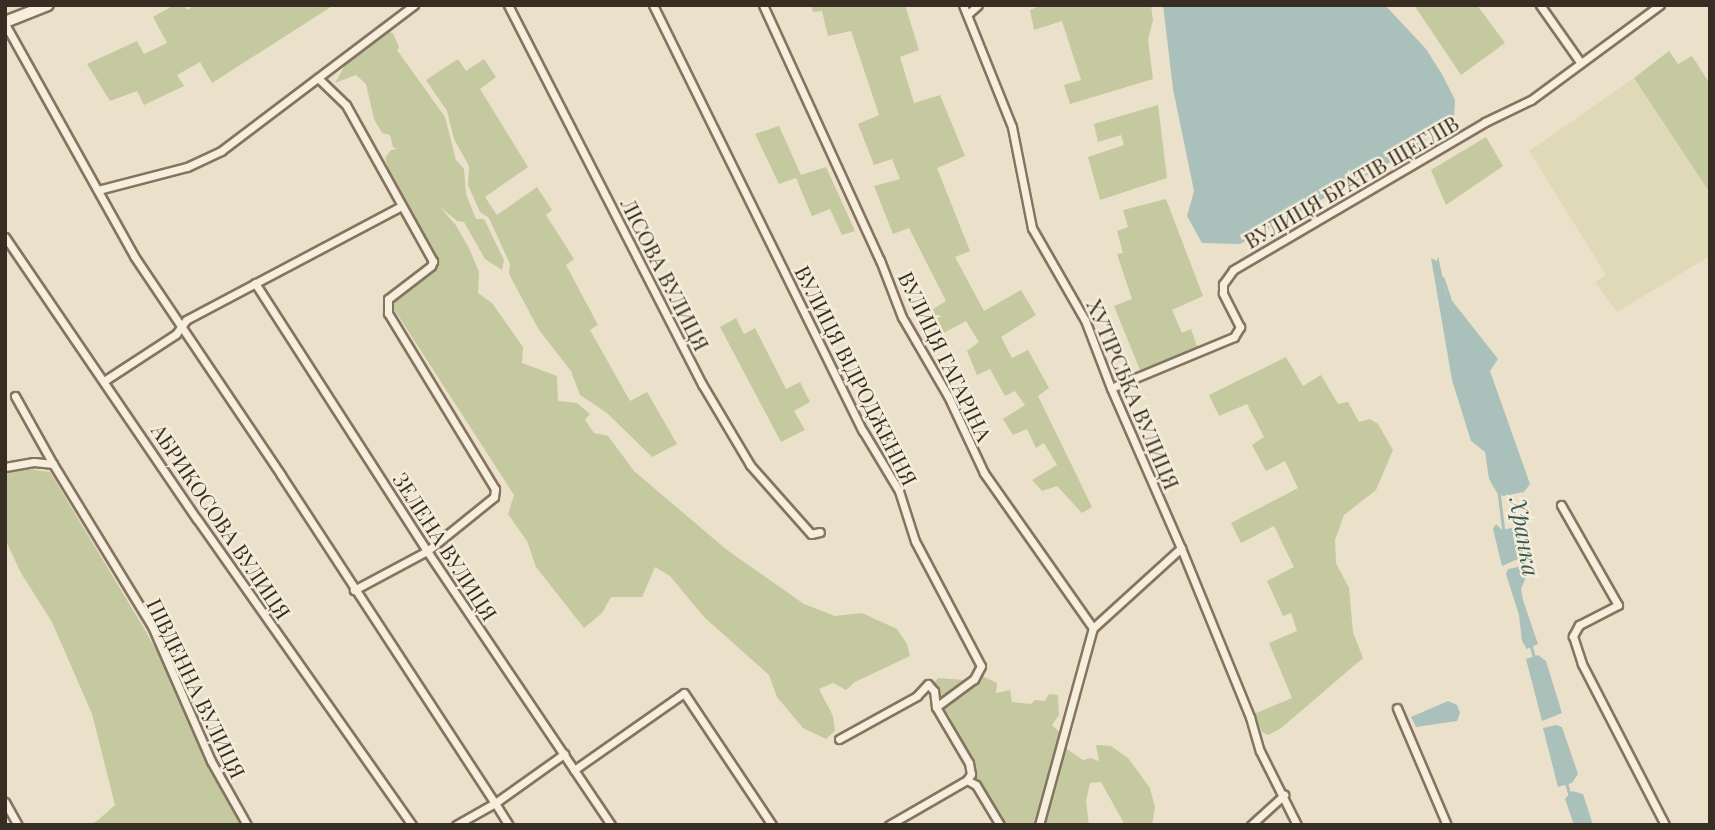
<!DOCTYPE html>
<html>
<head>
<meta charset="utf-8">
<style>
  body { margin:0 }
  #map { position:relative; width:1715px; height:830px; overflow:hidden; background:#ebe1ca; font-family:"Playfair Display",serif }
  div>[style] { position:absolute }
  .farmland>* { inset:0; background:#e0d9b8 }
  .green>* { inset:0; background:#c4c99f }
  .water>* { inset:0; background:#aac0ba }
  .stream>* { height:2.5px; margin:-1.25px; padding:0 1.25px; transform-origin:1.25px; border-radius:1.25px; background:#aac0ba }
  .roads { filter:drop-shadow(2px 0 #867460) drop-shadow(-2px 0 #867460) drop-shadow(0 2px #867460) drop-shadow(0 -2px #867460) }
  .street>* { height:7px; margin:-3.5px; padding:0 3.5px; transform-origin:3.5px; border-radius:3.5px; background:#f6efdd }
  .secondary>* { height:10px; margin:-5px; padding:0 5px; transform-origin:5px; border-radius:5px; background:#f6efdd }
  span { translate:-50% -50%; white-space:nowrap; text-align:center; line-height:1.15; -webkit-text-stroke:5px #f3ecd9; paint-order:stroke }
  .street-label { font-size:21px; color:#382d22 }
  .water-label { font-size:23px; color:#335754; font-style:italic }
  .frame { position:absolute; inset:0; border:7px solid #382d22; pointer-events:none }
</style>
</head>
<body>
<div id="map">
  <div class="farmland">
    <i style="clip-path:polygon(1634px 78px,1710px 193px,1710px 256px,1617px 312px,1595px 282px,1606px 275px,1529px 151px)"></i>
  </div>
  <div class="green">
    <i style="clip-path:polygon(174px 5px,184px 5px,187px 10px,195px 5px,334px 5px,212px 83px,200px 62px,177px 75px,184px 86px,144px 105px,137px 91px,110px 101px,87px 64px,137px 41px,144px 54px,167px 43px,153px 17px)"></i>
    <i style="clip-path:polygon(811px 5px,905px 5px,919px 50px,900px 57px,914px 103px,940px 95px,965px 156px,937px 168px,970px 251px,955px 257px,984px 311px,1021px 290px,1036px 315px,1001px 337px,1012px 358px,1028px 350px,1049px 388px,1038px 396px,1092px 507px,1082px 513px,1057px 486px,1042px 491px,1032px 480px,1057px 465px,1044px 443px,1036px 448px,1027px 429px,1013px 435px,1003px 419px,1025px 405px,1015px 391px,1005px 396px,990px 369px,977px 375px,967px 351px,979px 342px,966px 321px,938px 336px,925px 314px,946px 301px,909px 228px,893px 234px,874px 186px,900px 179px,892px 159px,874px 165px,858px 124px,879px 115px,851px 31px,828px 36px,822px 11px,813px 12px)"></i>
    <i style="clip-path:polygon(1041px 5px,1151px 5px,1153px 20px,1148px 40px,1153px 79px,1070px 104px,1064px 85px,1081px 80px,1062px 21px,1034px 30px,1030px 10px)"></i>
    <i style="clip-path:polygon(1414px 5px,1477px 5px,1505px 43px,1461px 75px)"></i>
    <i style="clip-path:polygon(380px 29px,393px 33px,399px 47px,397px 50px,445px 117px,456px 160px,464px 169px,466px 194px,476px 219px,484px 219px,488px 227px,504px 260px,502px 270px,485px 259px,464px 222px,457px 221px,439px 206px,455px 224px,469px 248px,479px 272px,478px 293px,492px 303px,523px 347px,522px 363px,557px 376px,558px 401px,577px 403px,590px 414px,585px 420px,594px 433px,608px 436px,634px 471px,727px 550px,804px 604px,835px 616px,862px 613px,897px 629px,907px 644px,910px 656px,855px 682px,846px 690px,833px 683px,819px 689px,833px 716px,835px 731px,826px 739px,803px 728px,777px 697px,769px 675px,704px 617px,670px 576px,655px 567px,642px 597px,611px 597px,602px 613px,584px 628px,536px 567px,527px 541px,508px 514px,514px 495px,392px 306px,399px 293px,438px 264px,430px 245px,417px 232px,390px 174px,385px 158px,391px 150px,397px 149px,393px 147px,390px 135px,382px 133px,374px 119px,366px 84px,356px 75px,335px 83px,351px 54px)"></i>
    <i style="clip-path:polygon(1669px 51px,1678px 64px,1692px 56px,1710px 84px,1710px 193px,1634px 78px)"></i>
    <i style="clip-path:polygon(458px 59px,466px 71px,484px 59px,496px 77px,480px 89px,528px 167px,485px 197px,497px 215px,537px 187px,552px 210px,546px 215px,574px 259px,566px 265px,598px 325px,590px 330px,630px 401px,647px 392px,677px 444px,652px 457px,607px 413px,580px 395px,571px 371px,539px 330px,509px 274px,510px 264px,489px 218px,480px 212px,468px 185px,469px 166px,454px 139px,447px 111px,426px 80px)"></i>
    <i style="clip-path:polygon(1158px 105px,1167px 178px,1100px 200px,1088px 157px,1124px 145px,1121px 135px,1098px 142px,1094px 124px)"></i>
    <i style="clip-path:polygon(779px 126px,801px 175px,826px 167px,855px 231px,842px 235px,830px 209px,812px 216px,796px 178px,779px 184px,755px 134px)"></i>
    <i style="clip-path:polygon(1486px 137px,1503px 166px,1446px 205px,1431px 170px)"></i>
    <i style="clip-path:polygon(1166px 199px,1203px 296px,1172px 310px,1182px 333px,1191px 329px,1199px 352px,1142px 375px,1114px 306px,1132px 299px,1117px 254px,1123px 253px,1117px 231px,1128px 227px,1123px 210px)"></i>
    <i style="clip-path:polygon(736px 318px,744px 334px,755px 328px,786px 389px,800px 382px,810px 402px,794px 411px,805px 430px,781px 442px,720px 327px)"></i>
    <i style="clip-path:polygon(1286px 357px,1303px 386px,1321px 375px,1338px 404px,1348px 402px,1359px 422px,1370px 419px,1378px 424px,1393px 450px,1376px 490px,1344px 515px,1335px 540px,1336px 563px,1349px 588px,1353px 632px,1363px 658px,1280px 729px,1268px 735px,1262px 732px,1254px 714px,1292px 698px,1269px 643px,1297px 631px,1291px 613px,1283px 616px,1267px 581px,1294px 567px,1274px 526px,1241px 543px,1231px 523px,1298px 488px,1285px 461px,1266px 471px,1252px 445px,1264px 437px,1247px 404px,1219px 416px,1209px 395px)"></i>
    <i style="clip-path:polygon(22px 468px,50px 472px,145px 630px,253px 825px,88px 825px,97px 821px,115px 805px,92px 714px,52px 622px,21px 573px,5px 539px,5px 470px)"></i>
    <i style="clip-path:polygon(980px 675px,997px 683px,996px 693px,1010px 690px,1012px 702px,1031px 704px,1035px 700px,1045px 701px,1049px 694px,1058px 695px,1059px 715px,1052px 725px,1064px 737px,1064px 747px,1083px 760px,1090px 758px,1099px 761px,1096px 745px,1111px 746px,1128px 758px,1150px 788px,1155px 807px,1152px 825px,1125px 825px,1101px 782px,1090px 783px,1086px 801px,1089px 825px,1004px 825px,971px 772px,971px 763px,949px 715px,930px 696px,928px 689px,938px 678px,964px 680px)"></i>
  </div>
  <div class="water">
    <i style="clip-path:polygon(1163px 5px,1385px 5px,1426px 49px,1443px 76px,1455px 100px,1454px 118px,1411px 151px,1240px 244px,1202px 243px,1187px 216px,1194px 191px,1173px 89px)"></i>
    <i style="clip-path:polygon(1438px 256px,1446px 293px,1498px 359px,1490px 371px,1530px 484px,1524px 492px,1503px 496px,1497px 493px,1489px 479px,1485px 452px,1471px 441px,1452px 380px,1431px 258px,1437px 261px)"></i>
    <i style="clip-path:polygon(1496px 524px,1502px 530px,1516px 527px,1527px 555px,1502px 566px,1493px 529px)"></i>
    <i style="clip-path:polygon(1522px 566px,1526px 577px,1521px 589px,1523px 600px,1538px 644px,1527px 649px,1522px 641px,1519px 615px,1506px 574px,1508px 569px)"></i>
    <i style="clip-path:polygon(1538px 655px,1546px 661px,1562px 713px,1542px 721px,1526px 659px)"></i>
    <i style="clip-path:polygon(1448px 701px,1457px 705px,1460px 713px,1457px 721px,1416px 727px,1411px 717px)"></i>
    <i style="clip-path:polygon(1556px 725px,1562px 727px,1578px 774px,1572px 783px,1558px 787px,1543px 728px)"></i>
    <i style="clip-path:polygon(1572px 791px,1583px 794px,1593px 825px,1574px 825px,1565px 799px)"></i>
  </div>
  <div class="stream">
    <i style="left:1443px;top:278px;width:21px;rotate:71deg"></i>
    <i style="left:1499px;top:492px;width:38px;rotate:83deg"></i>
    <i style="left:1531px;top:645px;width:15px;rotate:74deg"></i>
    <i style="left:1566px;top:781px;width:15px;rotate:74deg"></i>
  </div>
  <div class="roads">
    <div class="street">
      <i style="left:508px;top:5px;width:426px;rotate:62.9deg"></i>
      <i style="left:702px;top:384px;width:94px;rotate:59.3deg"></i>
      <i style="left:750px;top:465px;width:92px;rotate:48.5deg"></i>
      <i style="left:811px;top:534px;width:9px;rotate:-13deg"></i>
      <i style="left:653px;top:5px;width:475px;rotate:63.8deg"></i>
      <i style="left:863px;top:431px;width:70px;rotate:59deg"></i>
      <i style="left:899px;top:491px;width:52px;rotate:72.3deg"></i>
      <i style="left:915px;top:541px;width:141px;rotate:62.2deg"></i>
      <i style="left:981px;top:666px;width:15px;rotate:118deg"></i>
      <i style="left:974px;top:679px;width:47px;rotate:143.6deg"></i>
      <i style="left:936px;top:707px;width:16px;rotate:-97deg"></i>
      <i style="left:934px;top:691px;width:9px;rotate:-131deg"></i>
      <i style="left:928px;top:684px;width:16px;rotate:133deg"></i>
      <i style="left:917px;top:696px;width:89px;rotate:151.1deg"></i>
      <i style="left:763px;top:5px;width:281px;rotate:65.4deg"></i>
      <i style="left:880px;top:260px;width:61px;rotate:68.9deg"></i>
      <i style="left:902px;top:317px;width:91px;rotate:59.8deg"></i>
      <i style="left:948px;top:396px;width:85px;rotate:64.9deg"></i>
      <i style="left:984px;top:473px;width:189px;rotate:54.9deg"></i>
      <i style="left:963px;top:5px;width:131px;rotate:68.1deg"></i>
      <i style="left:1012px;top:127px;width:103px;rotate:78.8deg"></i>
      <i style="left:1032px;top:228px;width:106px;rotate:60.1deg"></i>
      <i style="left:1085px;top:320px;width:73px;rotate:69.1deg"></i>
      <i style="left:1111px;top:388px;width:175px;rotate:66.4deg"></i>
      <i style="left:1181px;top:548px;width:183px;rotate:67.8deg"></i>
      <i style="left:1250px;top:717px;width:35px;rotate:74deg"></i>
      <i style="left:1260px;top:751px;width:83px;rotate:63.4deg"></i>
      <i style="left:1540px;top:5px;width:70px;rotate:54.9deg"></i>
      <i style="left:968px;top:14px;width:13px;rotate:-42deg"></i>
      <i style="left:5px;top:24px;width:265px;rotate:60.9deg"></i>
      <i style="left:134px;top:256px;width:264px;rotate:56.1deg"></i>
      <i style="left:281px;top:475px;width:392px;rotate:56.9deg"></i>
      <i style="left:495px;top:803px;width:85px;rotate:-35.4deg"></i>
      <i style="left:318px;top:78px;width:39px;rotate:44deg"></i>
      <i style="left:346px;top:105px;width:179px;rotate:60.9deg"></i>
      <i style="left:433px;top:261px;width:5px;rotate:112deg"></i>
      <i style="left:431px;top:266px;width:54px;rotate:142.5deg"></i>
      <i style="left:388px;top:299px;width:14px;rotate:90deg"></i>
      <i style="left:388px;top:313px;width:206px;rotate:58.7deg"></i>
      <i style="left:495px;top:489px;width:8px;rotate:97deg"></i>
      <i style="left:494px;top:497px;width:86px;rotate:141.1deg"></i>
      <i style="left:427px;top:551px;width:83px;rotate:151.9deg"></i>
      <i style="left:98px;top:190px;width:92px;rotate:-14.5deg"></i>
      <i style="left:187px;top:167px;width:38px;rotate:-25deg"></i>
      <i style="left:221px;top:151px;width:242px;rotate:-37.1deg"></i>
      <i style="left:5px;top:237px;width:341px;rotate:55.8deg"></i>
      <i style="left:197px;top:519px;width:374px;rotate:54.9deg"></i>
      <i style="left:255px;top:283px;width:318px;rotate:57.3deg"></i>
      <i style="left:427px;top:551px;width:330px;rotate:56.1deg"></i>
      <i style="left:104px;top:381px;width:86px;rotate:-33.1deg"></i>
      <i style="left:176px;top:334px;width:17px;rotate:-54deg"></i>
      <i style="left:186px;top:320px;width:243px;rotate:-27.9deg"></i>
      <i style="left:1111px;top:388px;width:133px;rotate:-22.5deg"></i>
      <i style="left:1234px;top:337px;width:12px;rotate:-59deg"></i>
      <i style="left:1240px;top:327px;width:38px;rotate:-117deg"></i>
      <i style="left:1223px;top:293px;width:9px;rotate:-90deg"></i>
      <i style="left:1223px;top:284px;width:17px;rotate:-54deg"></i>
      <i style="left:1233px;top:270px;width:292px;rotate:-30.4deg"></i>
      <i style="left:1485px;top:122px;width:51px;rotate:-25.6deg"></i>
      <i style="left:1531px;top:100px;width:160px;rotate:-36.4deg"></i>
      <i style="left:15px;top:396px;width:78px;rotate:60.8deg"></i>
      <i style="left:5px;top:467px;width:29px;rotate:-10deg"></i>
      <i style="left:34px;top:462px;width:19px;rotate:6deg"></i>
      <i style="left:53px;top:464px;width:190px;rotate:58.6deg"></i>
      <i style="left:152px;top:626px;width:147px;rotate:66.4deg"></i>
      <i style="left:211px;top:761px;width:73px;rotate:60.6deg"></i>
      <i style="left:1561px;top:505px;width:115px;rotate:60.3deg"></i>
      <i style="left:1618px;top:605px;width:44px;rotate:152.9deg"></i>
      <i style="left:1579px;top:625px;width:13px;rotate:119deg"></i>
      <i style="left:1573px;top:636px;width:29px;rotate:72deg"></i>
      <i style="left:1582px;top:664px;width:181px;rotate:62.7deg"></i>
      <i style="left:936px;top:707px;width:65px;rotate:59.5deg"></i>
      <i style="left:969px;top:763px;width:11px;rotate:80deg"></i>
      <i style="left:971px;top:774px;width:7px;rotate:124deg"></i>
      <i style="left:1397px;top:708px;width:127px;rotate:66.9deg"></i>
      <i style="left:574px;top:770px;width:134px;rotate:-35deg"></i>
      <i style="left:684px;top:693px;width:159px;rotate:56.3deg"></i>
      <i style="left:5px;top:802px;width:26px;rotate:61deg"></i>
      <i style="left:456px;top:825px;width:45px;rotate:-29.4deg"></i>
      <i style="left:495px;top:803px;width:26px;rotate:58deg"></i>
      <i style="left:889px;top:825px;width:90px;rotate:-30deg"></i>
      <i style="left:967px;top:780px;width:10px;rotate:29deg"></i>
      <i style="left:976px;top:785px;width:47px;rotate:59deg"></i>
      <i style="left:1039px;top:825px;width:204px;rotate:-74.7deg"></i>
      <i style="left:1093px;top:628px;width:119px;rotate:-42.3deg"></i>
      <i style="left:1251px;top:825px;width:45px;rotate:-42.3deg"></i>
    </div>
    <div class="secondary">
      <i style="left:5px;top:22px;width:46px;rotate:-21.6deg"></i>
    </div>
  </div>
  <div class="street-label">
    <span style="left:1351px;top:181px;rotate:-30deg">ВУЛИЦЯ БРАТІВ ЩЕГЛІВ</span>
    <span style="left:666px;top:274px;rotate:63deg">ЛІСОВА ВУЛИЦЯ</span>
    <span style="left:946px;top:356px;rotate:64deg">ВУЛИЦЯ ГАГАРІНА</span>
    <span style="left:857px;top:375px;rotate:63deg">ВУЛИЦЯ ВІДРОДЖЕННЯ</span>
    <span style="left:1134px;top:394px;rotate:67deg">ХУТІРСЬКА ВУЛИЦЯ</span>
    <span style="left:222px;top:521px;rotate:56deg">АБРИКОСОВА ВУЛИЦЯ</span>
    <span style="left:446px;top:546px;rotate:57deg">ЗЕЛЕНА ВУЛИЦЯ</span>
    <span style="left:197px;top:688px;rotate:64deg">ПІВДЕННА ВУЛИЦЯ</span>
  </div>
  <div class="water-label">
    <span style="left:1525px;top:537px;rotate:80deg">Хранка</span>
  </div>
  <div class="frame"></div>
</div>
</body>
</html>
